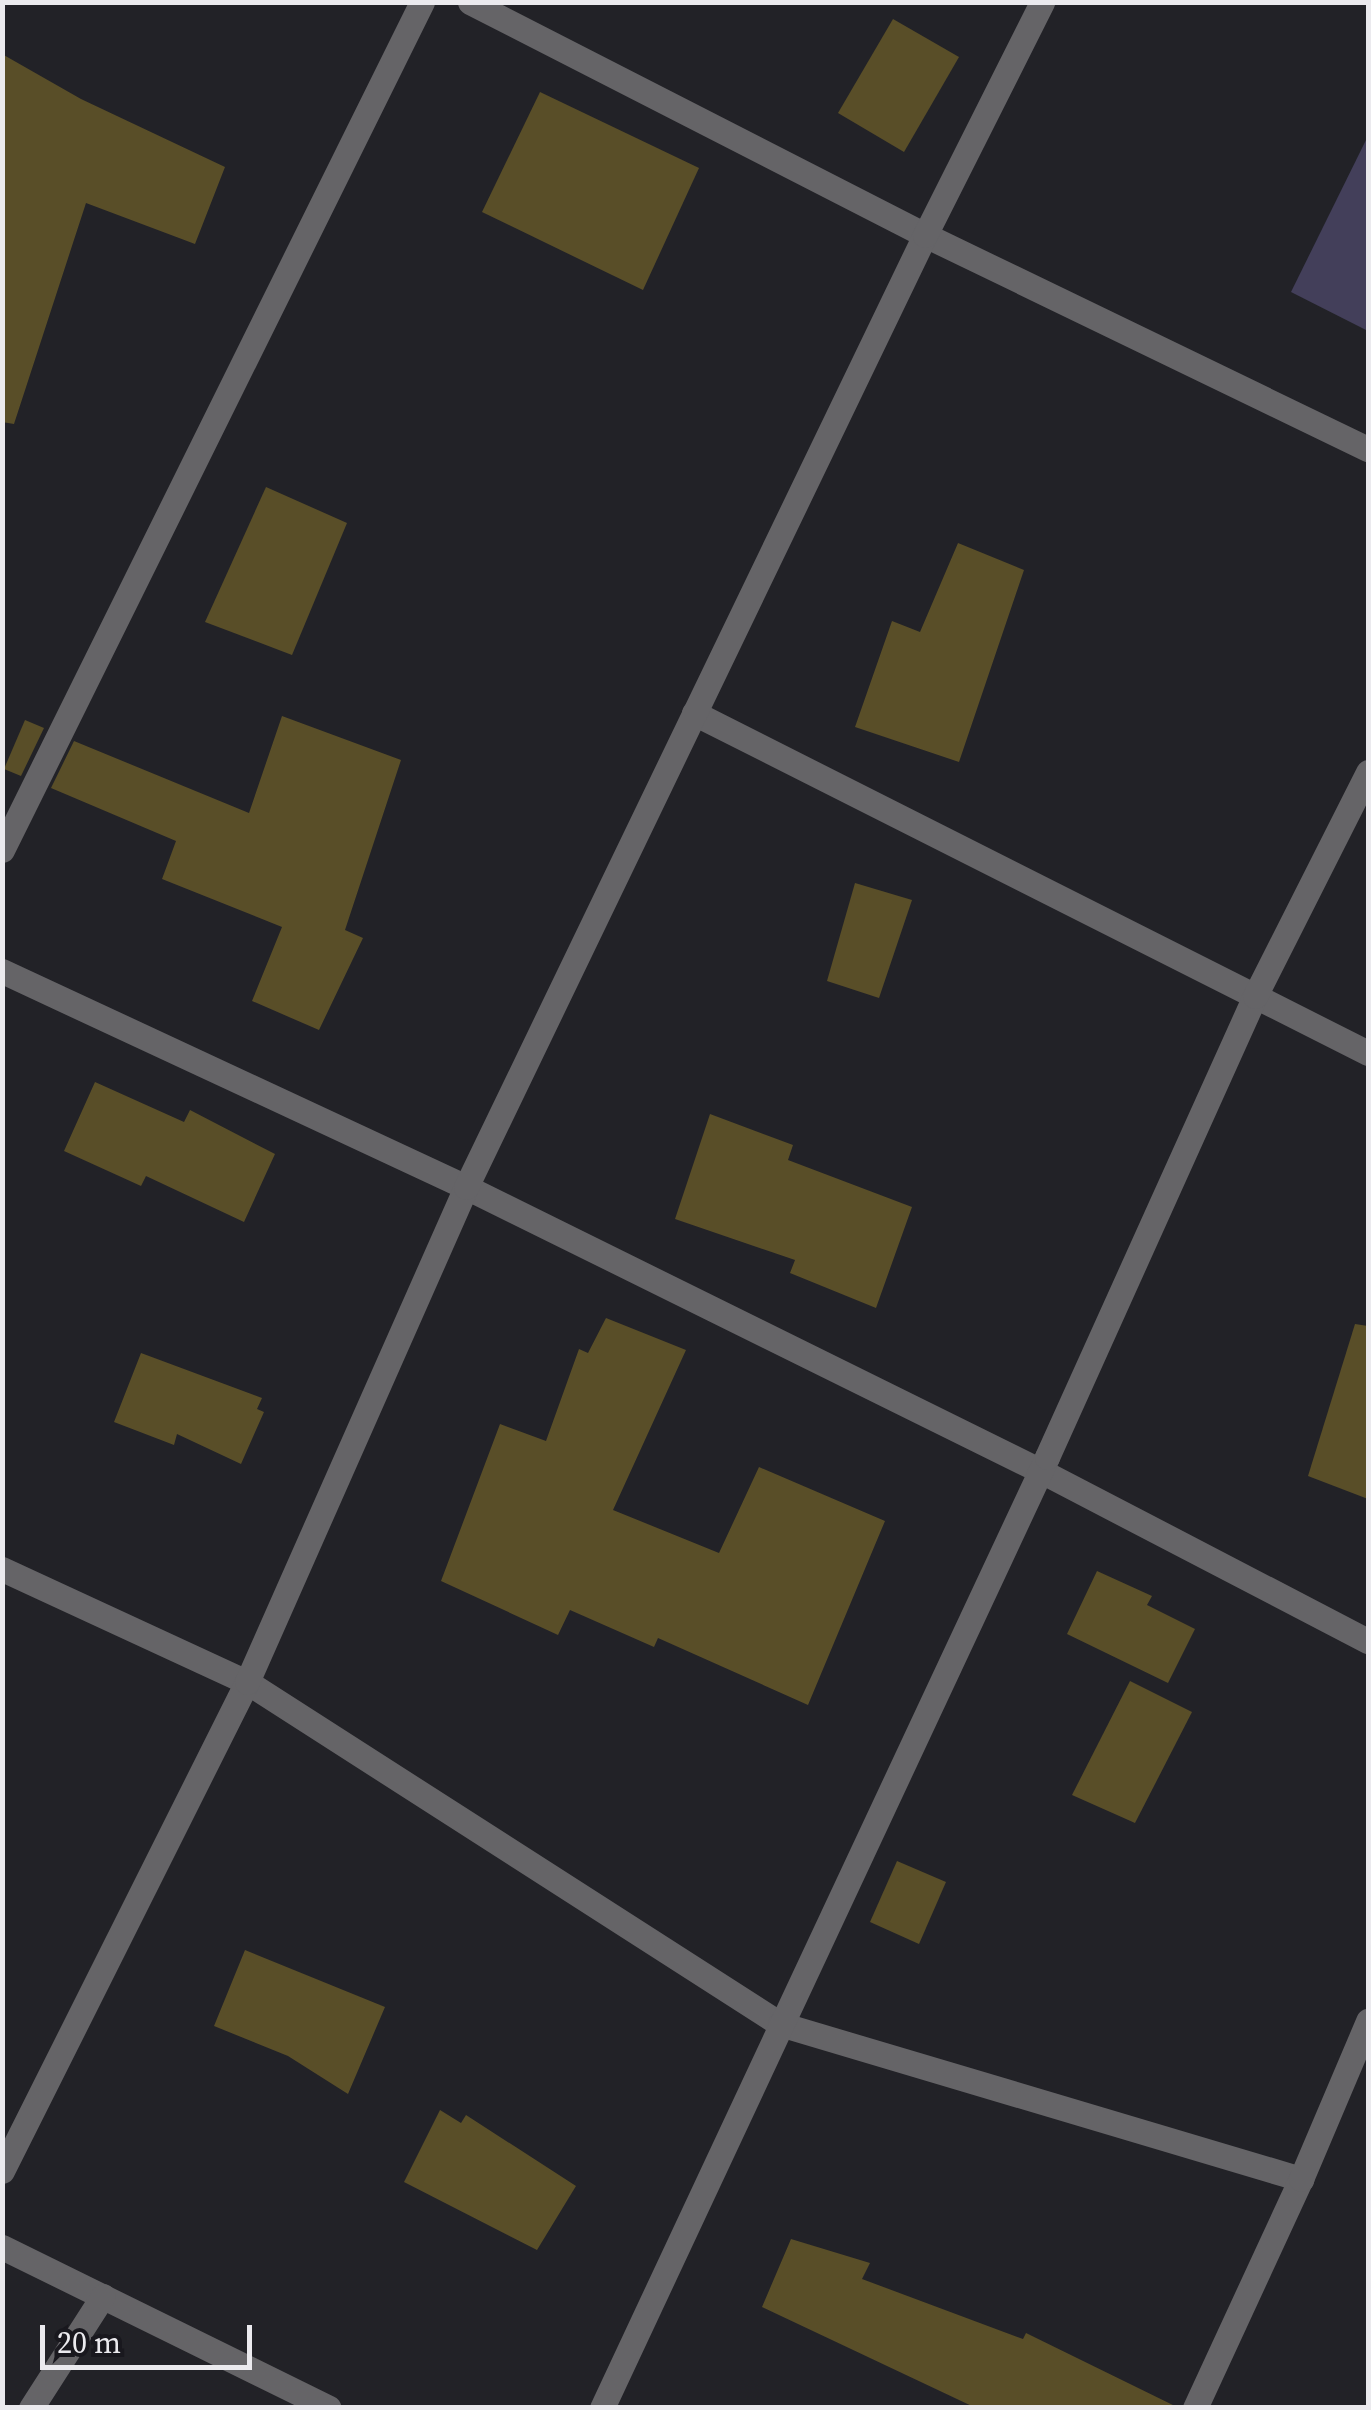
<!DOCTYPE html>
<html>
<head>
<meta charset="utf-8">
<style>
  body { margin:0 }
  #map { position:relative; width:1371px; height:2410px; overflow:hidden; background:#222227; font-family:"Source Serif 4",serif }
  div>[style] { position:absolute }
  .green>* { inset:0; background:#433f5a }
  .building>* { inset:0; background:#594e28 }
  .minor>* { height:25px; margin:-12.5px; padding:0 12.5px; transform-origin:12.5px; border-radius:12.5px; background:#656467 }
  span { translate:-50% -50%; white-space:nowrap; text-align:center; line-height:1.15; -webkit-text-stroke:8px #19181e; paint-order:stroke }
  .frame { position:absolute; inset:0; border:5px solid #ebeaee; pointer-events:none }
  .scale { position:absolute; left:40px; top:2325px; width:212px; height:45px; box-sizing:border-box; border:5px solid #ebeaee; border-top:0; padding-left:12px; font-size:30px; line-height:35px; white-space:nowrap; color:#ebeaee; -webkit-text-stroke:8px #19181e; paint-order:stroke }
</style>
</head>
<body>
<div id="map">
  <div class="green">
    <i style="clip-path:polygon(1368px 136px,1368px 331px,1291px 292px)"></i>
  </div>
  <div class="building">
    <i style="clip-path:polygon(893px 19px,959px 57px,904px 152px,838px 113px)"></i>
    <i style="clip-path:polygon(2px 54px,81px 99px,225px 167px,195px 244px,86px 203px,14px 424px,2px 422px)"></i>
    <i style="clip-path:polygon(540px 92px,699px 168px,643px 290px,482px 212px)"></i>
    <i style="clip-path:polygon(266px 487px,347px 523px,292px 655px,205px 622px)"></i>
    <i style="clip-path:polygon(958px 543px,1024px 570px,959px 762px,855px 727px,892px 621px,920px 632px)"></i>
    <i style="clip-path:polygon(282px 716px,401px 760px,345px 930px,363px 938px,319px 1030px,252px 1001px,282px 927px,162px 879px,176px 841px,51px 788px,74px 741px,249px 813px)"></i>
    <i style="clip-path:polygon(25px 720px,44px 728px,21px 776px,4px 769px)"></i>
    <i style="clip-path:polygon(855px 883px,912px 900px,879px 998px,827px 981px)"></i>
    <i style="clip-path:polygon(95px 1082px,184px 1122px,190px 1110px,275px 1154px,244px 1222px,146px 1176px,141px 1186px,64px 1151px)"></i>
    <i style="clip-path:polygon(710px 1114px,793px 1145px,788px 1160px,912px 1207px,876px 1308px,790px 1273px,795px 1260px,675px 1219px)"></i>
    <i style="clip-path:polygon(606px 1318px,686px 1350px,613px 1510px,719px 1553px,759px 1467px,885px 1521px,808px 1705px,658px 1638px,654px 1647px,570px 1610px,558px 1635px,441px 1581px,500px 1424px,546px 1441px,579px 1349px,588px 1353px)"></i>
    <i style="clip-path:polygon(1355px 1324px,1368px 1326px,1368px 1499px,1308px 1476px)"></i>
    <i style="clip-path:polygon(141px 1353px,262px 1398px,257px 1409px,264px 1412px,241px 1464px,177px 1434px,174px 1445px,114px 1422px)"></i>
    <i style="clip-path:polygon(1097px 1571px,1152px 1596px,1147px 1605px,1195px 1629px,1168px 1683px,1067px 1634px)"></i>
    <i style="clip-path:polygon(1130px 1681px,1192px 1712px,1135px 1823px,1072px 1795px)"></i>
    <i style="clip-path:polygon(897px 1861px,946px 1882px,919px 1944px,870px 1922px)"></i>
    <i style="clip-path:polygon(245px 1950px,385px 2007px,348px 2094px,288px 2056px,214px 2026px)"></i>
    <i style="clip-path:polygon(440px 2110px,461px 2123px,466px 2115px,576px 2186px,537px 2250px,404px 2182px)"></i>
    <i style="clip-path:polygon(791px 2239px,870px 2263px,862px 2279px,1023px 2339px,1026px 2333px,1179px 2408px,976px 2408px,762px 2307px)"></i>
  </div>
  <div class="minor">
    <i style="left:470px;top:2px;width:511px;rotate:27.12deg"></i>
    <i style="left:925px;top:235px;width:492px;rotate:25.8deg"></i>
    <i style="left:694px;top:713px;width:755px;rotate:26.77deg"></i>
    <i style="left:2px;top:850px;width:946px;rotate:-63.65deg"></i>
    <i style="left:2px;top:971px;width:512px;rotate:24.96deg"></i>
    <i style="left:466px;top:1187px;width:641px;rotate:26.29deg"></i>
    <i style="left:1041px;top:1471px;width:369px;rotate:27.5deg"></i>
    <i style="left:2px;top:1569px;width:270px;rotate:24.8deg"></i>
    <i style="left:247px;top:1682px;width:633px;rotate:32.69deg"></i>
    <i style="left:780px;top:2024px;width:544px;rotate:16.57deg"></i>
    <i style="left:2px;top:2171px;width:547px;rotate:-63.39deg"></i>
    <i style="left:247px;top:1682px;width:541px;rotate:-66.13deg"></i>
    <i style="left:466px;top:1187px;width:1057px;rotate:-64.26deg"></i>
    <i style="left:925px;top:235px;width:261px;rotate:-63.3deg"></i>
    <i style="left:2px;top:2247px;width:364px;rotate:26.2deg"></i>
    <i style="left:31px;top:2408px;width:133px;rotate:-57.3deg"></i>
    <i style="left:602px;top:2408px;width:1050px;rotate:-64.92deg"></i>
    <i style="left:1047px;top:1457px;width:506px;rotate:-65.72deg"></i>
    <i style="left:1255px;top:996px;width:251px;rotate:-63.2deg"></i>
    <i style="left:1195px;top:2408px;width:252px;rotate:-65.2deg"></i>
    <i style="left:1301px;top:2179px;width:172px;rotate:-67deg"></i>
  </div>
  <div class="frame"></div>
  <div class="scale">20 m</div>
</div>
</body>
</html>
